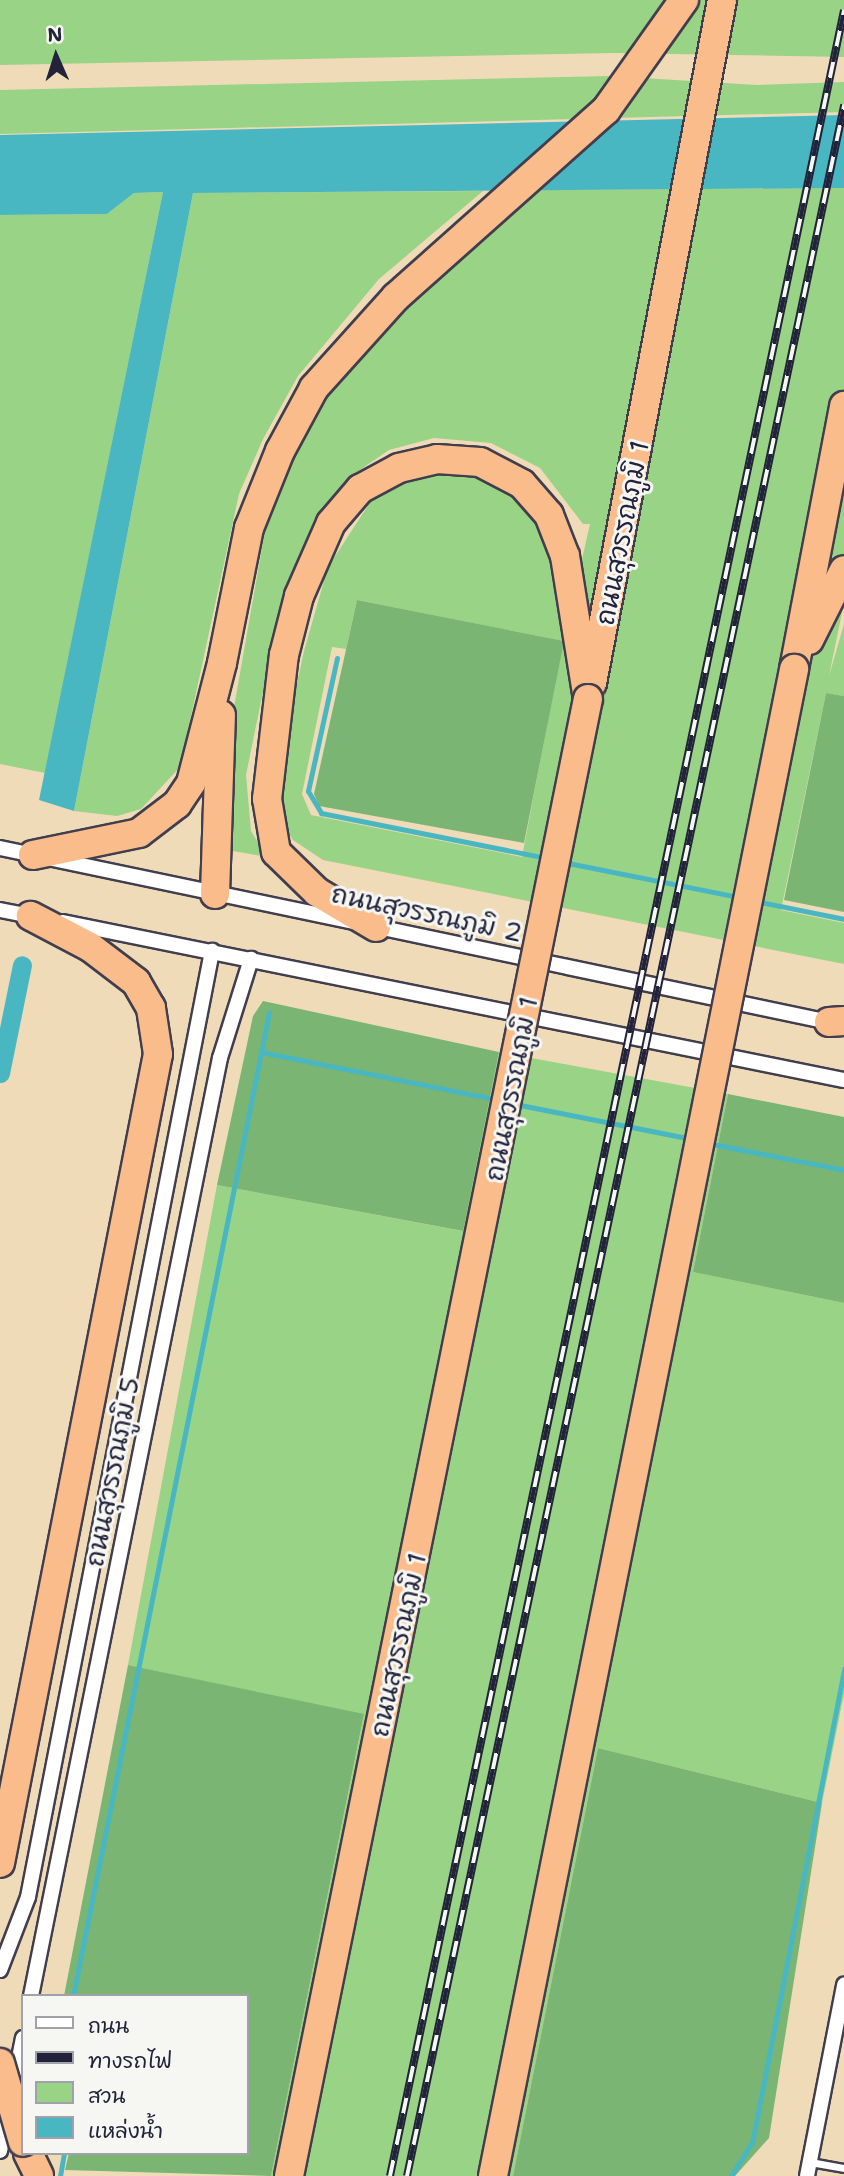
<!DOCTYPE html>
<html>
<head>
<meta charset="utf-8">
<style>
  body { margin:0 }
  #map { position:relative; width:844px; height:2176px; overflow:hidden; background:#f0dbb9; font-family:"Shantell Sans","Playpen Sans Thai",sans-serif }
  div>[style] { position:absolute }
  .green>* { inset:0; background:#99d386 }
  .forest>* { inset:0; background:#7ab573 }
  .water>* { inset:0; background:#49b7c2 }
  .stream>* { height:5px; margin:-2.5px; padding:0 2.5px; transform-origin:2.5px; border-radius:2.5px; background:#49b7c2 }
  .canal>* { height:19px; margin:-9.5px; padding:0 9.5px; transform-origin:9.5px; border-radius:9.5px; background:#49b7c2 }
  .roads { filter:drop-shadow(2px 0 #413e4e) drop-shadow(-2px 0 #413e4e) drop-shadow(0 2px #413e4e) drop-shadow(0 -2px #413e4e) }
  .lane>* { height:7px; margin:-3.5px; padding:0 3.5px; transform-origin:3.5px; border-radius:3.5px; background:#fff }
  .street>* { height:14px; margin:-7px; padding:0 7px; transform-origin:7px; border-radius:7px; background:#fff }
  .highway>* { height:28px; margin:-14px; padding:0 14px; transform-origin:14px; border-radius:14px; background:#fabc8b }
  .rail>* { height:8px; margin-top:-4px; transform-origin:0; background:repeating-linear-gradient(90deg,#f6f6f2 0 16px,#22223b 0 32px); box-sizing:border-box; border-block:2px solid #22223b }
  .bridges { filter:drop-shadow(2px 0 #413e4e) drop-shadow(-2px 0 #413e4e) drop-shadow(0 2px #413e4e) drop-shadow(0 -2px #413e4e) }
  .highway-bridge>* { height:28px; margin:-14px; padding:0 14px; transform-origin:14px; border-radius:14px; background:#fabc8b }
  span { translate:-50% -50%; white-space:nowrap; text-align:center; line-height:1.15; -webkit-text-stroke:6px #f6f6f2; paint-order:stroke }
  .street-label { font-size:26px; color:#22223b }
  .legend { position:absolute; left:21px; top:1994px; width:228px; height:161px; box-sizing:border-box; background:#f6f6f2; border:2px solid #a1a1a9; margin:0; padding:9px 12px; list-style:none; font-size:21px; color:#22223b }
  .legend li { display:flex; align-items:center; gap:14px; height:35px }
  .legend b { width:35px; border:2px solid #a1a1a9 }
  .north { position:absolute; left:21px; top:21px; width:70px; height:70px; -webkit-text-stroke:5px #f6f6f2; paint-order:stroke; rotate:357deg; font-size:19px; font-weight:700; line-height:28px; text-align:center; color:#22223b }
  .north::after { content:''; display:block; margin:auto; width:24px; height:32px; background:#22223b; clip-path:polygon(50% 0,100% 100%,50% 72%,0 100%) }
</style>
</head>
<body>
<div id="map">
  <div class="green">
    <i style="clip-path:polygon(0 0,844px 0,844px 57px,614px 53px,0 65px)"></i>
    <i style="clip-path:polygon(610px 76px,757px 85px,844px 82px,844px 112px,0 134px,0 90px)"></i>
    <i style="clip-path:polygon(evenodd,844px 188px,844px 603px,829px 676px,844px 624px,844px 696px,826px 693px,781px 910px,844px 923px,844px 964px,323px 860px,293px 840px,279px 819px,274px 790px,304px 651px,328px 567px,371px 501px,405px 480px,439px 472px,480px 475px,517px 494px,542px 520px,559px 558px,565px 634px,590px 524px,583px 524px,540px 468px,491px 443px,434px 438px,389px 450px,348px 478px,317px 515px,283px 594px,246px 775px,251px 831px,267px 857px,221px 849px,230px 730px,265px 531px,291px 460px,327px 396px,403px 304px,539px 190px,844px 188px,357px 600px,563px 641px,522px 857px,311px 815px,302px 794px,332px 647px,346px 649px,357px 600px)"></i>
    <i style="clip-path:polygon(483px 191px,379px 279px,298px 376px,263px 439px,239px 494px,180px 767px,141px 809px,117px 816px,74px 811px,193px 193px)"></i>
    <i style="clip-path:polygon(163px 192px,45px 773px,0 764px,0 215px,107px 214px,134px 193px)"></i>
    <i style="clip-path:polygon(499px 1052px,728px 1094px,693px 1272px,844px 1303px,844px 1694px,822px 1803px,598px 1748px,513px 2176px,271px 2176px,364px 1715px,128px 1665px,217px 1185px,462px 1231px)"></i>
  </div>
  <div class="forest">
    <i style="clip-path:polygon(357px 600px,564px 641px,524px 843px,319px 806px,314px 794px)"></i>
    <i style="clip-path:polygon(826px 693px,844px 696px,844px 912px,784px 900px)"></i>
    <i style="clip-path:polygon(263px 1001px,499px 1052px,463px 1231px,217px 1185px,253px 1016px)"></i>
    <i style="clip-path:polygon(728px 1094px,844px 1117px,844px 1303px,693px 1272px)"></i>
    <i style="clip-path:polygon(128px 1665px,364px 1714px,271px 2176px,65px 2170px,69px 2153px,247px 2153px,247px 1996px,64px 1996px)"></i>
    <i style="clip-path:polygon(598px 1748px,822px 1803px,769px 2138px,735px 2176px,513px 2176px)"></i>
  </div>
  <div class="water">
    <i style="clip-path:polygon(844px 115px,844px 188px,193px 193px,74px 811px,39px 800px,163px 192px,134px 193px,107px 214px,0 215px,0 135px)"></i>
  </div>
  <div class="stream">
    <i style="left:337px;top:658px;width:136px;rotate:102.3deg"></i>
    <i style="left:308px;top:791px;width:26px;rotate:59deg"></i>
    <i style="left:321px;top:813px;width:229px;rotate:11.3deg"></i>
    <i style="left:563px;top:862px;width:178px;rotate:11.3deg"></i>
    <i style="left:755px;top:901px;width:91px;rotate:11.4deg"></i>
    <i style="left:261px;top:1052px;width:242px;rotate:11.4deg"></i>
    <i style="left:515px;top:1104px;width:179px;rotate:11.2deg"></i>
    <i style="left:707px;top:1143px;width:140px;rotate:11.1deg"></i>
    <i style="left:73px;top:1996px;width:1003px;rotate:-78.73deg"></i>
    <i style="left:60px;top:2176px;width:23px;rotate:-80deg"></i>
    <i style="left:731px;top:2176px;width:39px;rotate:-58deg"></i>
    <i style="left:752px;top:2143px;width:483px;rotate:-79deg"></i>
  </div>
  <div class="canal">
    <i style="left:0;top:1073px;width:110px;rotate:-78.5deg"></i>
  </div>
  <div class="roads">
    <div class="lane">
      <i style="left:810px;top:2162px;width:35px;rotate:10deg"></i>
    </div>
    <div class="street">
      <i style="left:0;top:848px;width:361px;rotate:11.8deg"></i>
      <i style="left:0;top:910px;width:37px;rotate:11deg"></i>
      <i style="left:63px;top:922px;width:797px;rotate:11.44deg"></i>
      <i style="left:373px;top:926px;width:469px;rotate:11.9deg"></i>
      <i style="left:0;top:1970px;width:78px;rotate:-69deg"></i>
      <i style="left:28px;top:1897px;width:964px;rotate:-78.99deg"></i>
      <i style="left:31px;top:1996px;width:957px;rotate:-78.61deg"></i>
      <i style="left:220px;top:1058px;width:104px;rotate:-72.6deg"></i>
      <i style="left:13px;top:2088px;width:51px;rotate:-78.7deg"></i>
      <i style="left:0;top:2151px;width:40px;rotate:-78deg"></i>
      <i style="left:807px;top:2176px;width:195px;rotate:-79deg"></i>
    </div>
    <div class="highway">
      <i style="left:809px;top:640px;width:78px;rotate:-63.4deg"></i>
      <i style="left:794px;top:669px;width:268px;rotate:-79.2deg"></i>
      <i style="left:592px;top:683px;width:695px;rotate:-79.22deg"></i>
      <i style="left:33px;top:855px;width:108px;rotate:-11.7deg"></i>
      <i style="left:139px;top:833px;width:48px;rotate:-37.3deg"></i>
      <i style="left:177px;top:804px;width:25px;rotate:-56deg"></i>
      <i style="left:191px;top:783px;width:124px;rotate:-75.5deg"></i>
      <i style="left:222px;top:663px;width:138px;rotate:-78.7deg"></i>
      <i style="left:249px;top:528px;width:83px;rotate:-68.1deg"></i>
      <i style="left:280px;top:451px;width:72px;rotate:-61.6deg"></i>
      <i style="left:314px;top:388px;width:122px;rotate:-48deg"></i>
      <i style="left:396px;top:297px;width:281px;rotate:-41.7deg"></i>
      <i style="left:606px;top:110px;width:135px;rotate:-54.7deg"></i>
      <i style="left:215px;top:894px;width:179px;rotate:-88.1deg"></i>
      <i style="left:376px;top:927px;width:69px;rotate:-149.3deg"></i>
      <i style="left:317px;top:892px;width:57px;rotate:-135.7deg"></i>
      <i style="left:276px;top:852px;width:54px;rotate:-99.6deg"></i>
      <i style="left:267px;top:799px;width:145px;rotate:-83.3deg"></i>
      <i style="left:284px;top:655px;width:61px;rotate:-75.7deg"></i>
      <i style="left:299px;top:596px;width:80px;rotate:-66.3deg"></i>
      <i style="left:331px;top:523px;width:45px;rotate:-49.5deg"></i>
      <i style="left:360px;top:489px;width:44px;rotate:-28.3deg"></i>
      <i style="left:399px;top:468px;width:39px;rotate:-13deg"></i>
      <i style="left:437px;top:459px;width:43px;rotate:4deg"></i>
      <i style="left:480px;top:462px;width:47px;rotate:27.6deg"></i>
      <i style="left:522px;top:484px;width:41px;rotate:48.9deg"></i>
      <i style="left:549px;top:515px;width:44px;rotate:68.7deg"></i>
      <i style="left:565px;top:556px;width:145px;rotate:80.9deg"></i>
      <i style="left:829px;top:1022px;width:15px;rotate:-4deg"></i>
      <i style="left:0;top:1863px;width:824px;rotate:-78.95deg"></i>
      <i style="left:158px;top:1054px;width:47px;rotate:-98.7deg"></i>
      <i style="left:151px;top:1008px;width:30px;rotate:-120deg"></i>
      <i style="left:136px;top:982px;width:58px;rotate:-142.7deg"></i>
      <i style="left:90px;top:947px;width:67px;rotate:-152.3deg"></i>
      <i style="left:28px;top:2153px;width:25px;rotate:64deg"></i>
    </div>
  </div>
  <div class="rail">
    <i style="left:390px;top:2176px;width:2213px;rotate:-78.16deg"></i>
    <i style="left:407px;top:2176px;width:2117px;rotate:-78.08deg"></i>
  </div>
  <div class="bridges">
    <div class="highway-bridge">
      <i style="left:0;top:2063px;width:82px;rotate:73.8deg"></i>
      <i style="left:289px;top:2176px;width:1507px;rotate:-78.56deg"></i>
      <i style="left:493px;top:2176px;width:1537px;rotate:-78.7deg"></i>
    </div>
  </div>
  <div class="street-label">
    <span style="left:622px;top:533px;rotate:-79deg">ถนนสุวรรณภูมิ 1</span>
    <span style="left:427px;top:913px;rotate:12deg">ถนนสุวรรณภูมิ 2</span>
    <span style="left:511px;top:1089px;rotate:-79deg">ถนนสุวรรณภูมิ 1</span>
    <span style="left:112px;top:1472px;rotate:-79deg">ถนนสุวรรณภูมิ 5</span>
    <span style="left:398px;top:1645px;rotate:-78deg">ถนนสุวรรณภูมิ 1</span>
  </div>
  <ul class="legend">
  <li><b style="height:9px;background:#fff"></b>ถนน</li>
  <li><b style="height:9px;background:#22223b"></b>ทางรถไฟ</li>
  <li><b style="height:19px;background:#99d386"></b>สวน</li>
  <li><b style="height:19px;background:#49b7c2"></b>แหล่งน้ำ</li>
  </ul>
  <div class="north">N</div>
</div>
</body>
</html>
